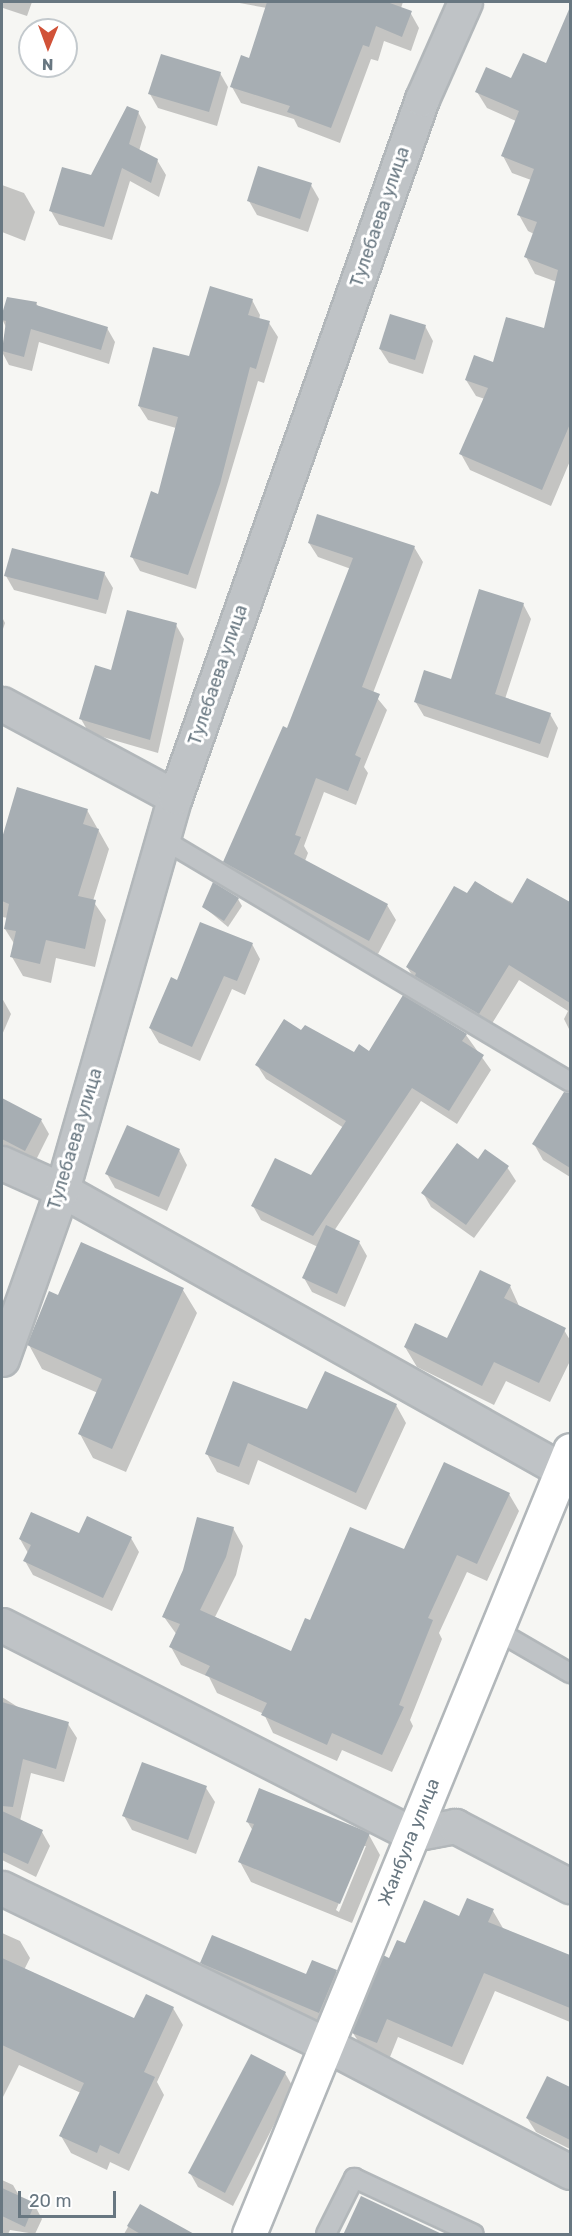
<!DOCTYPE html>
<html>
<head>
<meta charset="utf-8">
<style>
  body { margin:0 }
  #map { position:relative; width:572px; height:2236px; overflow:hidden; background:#f6f6f3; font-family:Rubik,sans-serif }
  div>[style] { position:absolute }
  .shadow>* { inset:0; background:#0003 }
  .building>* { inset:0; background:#a7aeb3 }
  .roads { filter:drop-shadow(2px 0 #b2b7ba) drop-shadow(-2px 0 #b2b7ba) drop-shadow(0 2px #b2b7ba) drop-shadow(0 -2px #b2b7ba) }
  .lane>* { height:18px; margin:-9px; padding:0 9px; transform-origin:9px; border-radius:9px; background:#bfc3c6 }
  .street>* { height:33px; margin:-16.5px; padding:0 16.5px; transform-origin:16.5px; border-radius:16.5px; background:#bfc3c6 }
  .secondary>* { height:33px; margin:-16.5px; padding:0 16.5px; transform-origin:16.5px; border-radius:16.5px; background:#fff }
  span { translate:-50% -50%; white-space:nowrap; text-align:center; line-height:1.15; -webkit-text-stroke:6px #fff; paint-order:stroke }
  .street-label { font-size:18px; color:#687781 }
  .frame { position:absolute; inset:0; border:3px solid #687781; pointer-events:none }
  .north { position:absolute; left:18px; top:18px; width:60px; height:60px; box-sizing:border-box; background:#fff; border:2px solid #c3c9cd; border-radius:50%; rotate:181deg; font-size:16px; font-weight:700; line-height:24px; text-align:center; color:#687781 }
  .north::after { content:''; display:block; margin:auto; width:21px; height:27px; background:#d15238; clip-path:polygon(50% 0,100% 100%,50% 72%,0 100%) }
  .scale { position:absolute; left:18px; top:2191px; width:98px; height:27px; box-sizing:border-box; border:3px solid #687781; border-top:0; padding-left:8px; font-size:18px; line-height:21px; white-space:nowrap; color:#687781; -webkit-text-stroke:4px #fff; paint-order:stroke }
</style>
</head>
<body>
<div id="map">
  <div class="shadow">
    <i style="clip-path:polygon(2px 2px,32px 2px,27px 16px,3px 8px,2px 11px)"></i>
    <i style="clip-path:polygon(234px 2px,403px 2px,401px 8px,410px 12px,419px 28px,411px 51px,384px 41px,378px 61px,371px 59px,340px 143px,298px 127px,294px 119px,241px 103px,232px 87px,250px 60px,267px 8px)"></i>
    <i style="clip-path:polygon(570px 11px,570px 461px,551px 506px,470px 470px,461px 454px,485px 399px,476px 396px,466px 380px,545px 330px,557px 282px,535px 274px,526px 257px,534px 234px,528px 231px,519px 215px,531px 180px,512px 173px,503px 156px,516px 121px,487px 108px,477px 92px,547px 65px)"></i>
    <i style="clip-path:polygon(220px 73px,228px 87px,217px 126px,158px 108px,150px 94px)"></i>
    <i style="clip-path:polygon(138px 112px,146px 127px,139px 151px,157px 160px,166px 175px,159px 197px,130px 181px,112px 240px,59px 225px,51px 211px,92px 177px)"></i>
    <i style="clip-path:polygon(2px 185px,24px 193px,35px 212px,25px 241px,2px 232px)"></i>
    <i style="clip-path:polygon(311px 185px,319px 199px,308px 232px,257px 215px,249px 201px)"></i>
    <i style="clip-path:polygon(8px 298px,36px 303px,39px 308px,107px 328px,115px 342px,109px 364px,39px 342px,32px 371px,9px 365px,2px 352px,6px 327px,2px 319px)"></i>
    <i style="clip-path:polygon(252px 300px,260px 315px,259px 320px,269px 323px,278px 337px,264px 383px,258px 381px,196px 589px,140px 571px,132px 557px,159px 495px,176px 428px,148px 420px,139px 406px)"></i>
    <i style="clip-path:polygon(425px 326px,433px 341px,423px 374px,389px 363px,380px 349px)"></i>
    <i style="clip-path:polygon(309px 543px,414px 547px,423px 562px,373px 693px,387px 710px,364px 767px,368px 773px,356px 805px,324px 792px,304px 846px,308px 853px,305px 861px,387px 905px,396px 920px,378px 954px,233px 876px,224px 862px,287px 730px,351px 569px,318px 557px)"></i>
    <i style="clip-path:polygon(104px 573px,113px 588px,106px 614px,14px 590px,6px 576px)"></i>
    <i style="clip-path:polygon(523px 604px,531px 619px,505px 699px,550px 714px,558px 728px,548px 758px,424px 716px,415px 701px,452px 681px)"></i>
    <i style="clip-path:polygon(2px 617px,5px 623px,2px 632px)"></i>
    <i style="clip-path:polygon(176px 625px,184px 639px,158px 753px,89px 733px,81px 719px,112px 672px)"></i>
    <i style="clip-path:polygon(18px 789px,87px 810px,109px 849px,93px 901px,106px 920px,95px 967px,56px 958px,51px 983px,23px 976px,12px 957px,15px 945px,5px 929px,8px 918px,2px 917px,2px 843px)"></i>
    <i style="clip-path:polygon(476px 883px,570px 934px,570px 1031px,564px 1019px,568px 1011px,519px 980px,488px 1030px,417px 983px,407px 967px)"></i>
    <i style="clip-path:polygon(238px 899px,242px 906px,228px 927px,204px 907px)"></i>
    <i style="clip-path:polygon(252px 944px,260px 959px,245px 995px,232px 989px,200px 1061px,159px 1043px,150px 1028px)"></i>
    <i style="clip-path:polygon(2px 998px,11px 1014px,2px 1035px)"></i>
    <i style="clip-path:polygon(302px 1032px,354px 1054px,466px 1035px,491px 1070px,457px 1124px,421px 1101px,334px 1231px,359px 1242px,367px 1256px,345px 1307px,312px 1292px,304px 1278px,318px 1247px,261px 1220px,253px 1206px,311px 1177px,344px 1128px,266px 1079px,257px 1065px)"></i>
    <i style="clip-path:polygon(2px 1100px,41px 1120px,49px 1134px,34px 1164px,2px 1148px)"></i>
    <i style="clip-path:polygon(556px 1109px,570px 1118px,570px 1177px,543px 1160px,534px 1144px)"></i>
    <i style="clip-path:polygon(179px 1150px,187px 1165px,167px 1211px,115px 1188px,107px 1174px)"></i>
    <i style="clip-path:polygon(507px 1167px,516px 1181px,474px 1238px,431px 1207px,423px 1193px)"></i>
    <i style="clip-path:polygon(510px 1286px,520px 1308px,564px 1330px,570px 1340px,570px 1361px,550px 1402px,506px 1381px,494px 1405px,417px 1367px,405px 1347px,447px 1340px)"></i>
    <i style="clip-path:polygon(183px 1290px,197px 1313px,126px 1472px,93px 1458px,80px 1434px,98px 1393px,42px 1369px,29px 1345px,58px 1297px)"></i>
    <i style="clip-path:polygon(396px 1405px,406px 1423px,366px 1510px,258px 1460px,249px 1485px,217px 1472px,207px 1454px,308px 1411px)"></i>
    <i style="clip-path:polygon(509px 1494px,519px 1511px,487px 1581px,467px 1572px,439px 1633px,442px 1639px,410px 1720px,413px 1726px,392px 1772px,342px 1750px,337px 1761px,273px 1733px,264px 1714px,217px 1693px,209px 1677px,181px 1665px,171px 1647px,177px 1635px,164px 1617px,233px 1528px,243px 1546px,236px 1575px,215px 1617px,291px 1653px,311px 1622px,405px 1551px)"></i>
    <i style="clip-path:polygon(80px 1535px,131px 1538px,139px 1552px,112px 1611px,33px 1575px,25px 1561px,28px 1553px,20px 1539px)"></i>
    <i style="clip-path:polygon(2px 1697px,21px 1709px,68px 1724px,77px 1738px,64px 1782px,31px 1773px,20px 1821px,42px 1832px,50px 1846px,36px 1877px,2px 1860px)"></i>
    <i style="clip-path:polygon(206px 1788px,215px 1802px,196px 1854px,132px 1830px,124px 1816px)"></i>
    <i style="clip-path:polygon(evenodd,247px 1821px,369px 1835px,380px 1855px,352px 1923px,251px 1882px,240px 1862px,253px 1831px,247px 1821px,363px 1846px,366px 1846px,339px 1912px,336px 1910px,363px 1846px)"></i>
    <i style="clip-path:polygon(493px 1911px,504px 1930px,570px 1957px,570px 2022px,495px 1991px,463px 2065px,398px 2037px,388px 2062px,365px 2052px,353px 2033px,390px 1960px,406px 1945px,460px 1918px)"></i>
    <i style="clip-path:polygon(2px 1933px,20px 1941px,30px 1958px,24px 1970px,135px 2020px,173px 2008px,183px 2025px,157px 2082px,164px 2095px,129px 2171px,110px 2162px,107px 2170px,71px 2153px,61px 2136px,81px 2093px,19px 2065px,2px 2099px)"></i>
    <i style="clip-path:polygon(202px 1963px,307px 1976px,336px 1971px,344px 1986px,327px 2026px,210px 1977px)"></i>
    <i style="clip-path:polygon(285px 2073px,293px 2087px,233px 2206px,198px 2187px,190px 2173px)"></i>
    <i style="clip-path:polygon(547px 2078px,570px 2089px,570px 2149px,536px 2132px,527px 2118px)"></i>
    <i style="clip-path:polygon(2px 2180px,13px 2185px,21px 2199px,34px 2204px,42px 2219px,35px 2234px,10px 2230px,8px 2234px,2px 2234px)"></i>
    <i style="clip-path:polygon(140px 2206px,183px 2234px,124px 2234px)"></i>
  </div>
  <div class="building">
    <i style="clip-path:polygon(267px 2px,387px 2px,412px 11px,402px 37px,376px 26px,369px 47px,363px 45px,331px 128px,287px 112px,290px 106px,230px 87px,241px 55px,249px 58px)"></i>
    <i style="clip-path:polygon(570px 7px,570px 424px,542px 490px,459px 454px,488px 388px,465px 380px,474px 355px,493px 362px,506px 317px,544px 328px,558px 270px,524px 257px,537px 222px,517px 215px,534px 169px,501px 156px,519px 111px,475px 92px,486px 67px,511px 78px,523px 53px,546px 63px)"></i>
    <i style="clip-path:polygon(161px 54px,221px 72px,209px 112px,148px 94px)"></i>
    <i style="clip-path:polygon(127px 106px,139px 111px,129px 144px,158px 159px,151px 183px,122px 168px,104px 227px,49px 211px,62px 167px,91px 175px)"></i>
    <i style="clip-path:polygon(258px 166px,312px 183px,300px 219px,247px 201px)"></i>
    <i style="clip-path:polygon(210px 286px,253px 299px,248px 315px,270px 321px,256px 369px,250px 367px,220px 484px,188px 575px,130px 557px,151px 491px,158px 494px,178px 417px,138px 406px,153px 347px,189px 356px)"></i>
    <i style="clip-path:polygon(7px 297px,37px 302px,36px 305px,108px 327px,101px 350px,31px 329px,24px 357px,2px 351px,6px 321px,2px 320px,2px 314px)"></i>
    <i style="clip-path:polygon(390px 314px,426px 325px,415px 360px,379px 349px)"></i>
    <i style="clip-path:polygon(317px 514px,415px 546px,362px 687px,380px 694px,355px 755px,361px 758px,348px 791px,316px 778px,295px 835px,301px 837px,294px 854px,388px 904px,369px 941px,223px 862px,283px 726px,287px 728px,353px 558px,308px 543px)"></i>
    <i style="clip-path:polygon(12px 548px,105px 572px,98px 600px,4px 576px)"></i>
    <i style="clip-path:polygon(479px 589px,524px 603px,495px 694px,551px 713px,540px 744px,414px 702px,424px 670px,451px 679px)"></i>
    <i style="clip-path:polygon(127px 610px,177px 623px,150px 740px,79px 719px,95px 665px,111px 670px)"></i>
    <i style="clip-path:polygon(17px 787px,88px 809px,83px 824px,99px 829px,78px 896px,96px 900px,85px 949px,46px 940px,40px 964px,10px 957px,16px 931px,4px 929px,9px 904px,2px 901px,2px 838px)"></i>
    <i style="clip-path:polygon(527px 878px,570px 902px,570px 1003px,509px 965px,479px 1014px,415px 976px,416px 973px,406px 967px,454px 886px,467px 893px,475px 881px,512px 904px)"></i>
    <i style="clip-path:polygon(213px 882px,239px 898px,224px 921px,202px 907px)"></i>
    <i style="clip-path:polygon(200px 922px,253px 943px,237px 981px,224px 976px,192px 1047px,149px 1028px,171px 977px,177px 980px)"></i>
    <i style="clip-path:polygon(403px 995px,467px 1034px,462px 1041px,484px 1055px,449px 1111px,412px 1088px,313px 1236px,251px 1206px,275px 1158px,311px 1175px,346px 1121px,255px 1065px,284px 1019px,301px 1030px,305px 1025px,354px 1052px,359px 1044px,369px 1051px)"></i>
    <i style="clip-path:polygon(564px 1092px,570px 1093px,570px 1168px,532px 1144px)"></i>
    <i style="clip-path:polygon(2px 1098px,42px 1119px,25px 1151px,2px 1139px)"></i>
    <i style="clip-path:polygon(127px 1125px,180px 1149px,159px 1197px,105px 1174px)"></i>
    <i style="clip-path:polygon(457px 1143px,478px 1159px,485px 1149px,509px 1166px,466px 1225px,421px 1193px)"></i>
    <i style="clip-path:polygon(326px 1225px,360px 1241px,337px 1294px,302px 1278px)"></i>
    <i style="clip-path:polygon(81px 1242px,184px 1288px,112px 1449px,78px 1434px,102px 1379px,27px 1345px,49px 1291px,58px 1295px)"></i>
    <i style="clip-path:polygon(480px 1270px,511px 1285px,504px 1298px,566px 1328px,539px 1383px,494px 1362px,482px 1386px,404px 1347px,415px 1323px,447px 1338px)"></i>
    <i style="clip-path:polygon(325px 1371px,397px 1404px,356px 1493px,248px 1443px,239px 1467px,205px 1454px,233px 1381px,307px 1409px)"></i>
    <i style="clip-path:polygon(444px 1462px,510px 1493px,477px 1564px,457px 1555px,428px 1618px,433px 1620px,399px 1705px,404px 1707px,382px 1755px,332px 1733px,327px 1745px,261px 1715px,267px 1703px,205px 1675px,210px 1666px,169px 1647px,180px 1624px,162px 1617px,183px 1570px,197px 1517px,234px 1527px,226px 1557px,200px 1610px,291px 1651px,305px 1618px,310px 1620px,350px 1527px,404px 1549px)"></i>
    <i style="clip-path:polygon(31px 1512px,79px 1533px,87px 1516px,132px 1537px,103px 1598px,23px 1561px,31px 1545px,19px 1539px)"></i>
    <i style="clip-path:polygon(2px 1702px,69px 1722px,56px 1769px,23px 1759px,13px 1807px,2px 1806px)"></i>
    <i style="clip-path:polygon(142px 1762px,207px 1786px,188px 1840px,122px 1816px)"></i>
    <i style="clip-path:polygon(259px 1788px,370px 1833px,340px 1904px,238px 1862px,254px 1824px,246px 1822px)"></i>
    <i style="clip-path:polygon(2px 1811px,43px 1830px,28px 1864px,2px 1852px)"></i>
    <i style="clip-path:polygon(467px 1898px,494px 1909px,488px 1922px,570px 1955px,570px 2008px,484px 1973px,452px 2047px,387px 2019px,377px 2043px,352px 2033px,383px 1955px,389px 1958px,397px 1940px,405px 1943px,424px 1900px,459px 1916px)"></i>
    <i style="clip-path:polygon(212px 1935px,306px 1974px,312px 1960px,337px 1970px,319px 2013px,200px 1963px)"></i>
    <i style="clip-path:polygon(2px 1958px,134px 2018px,146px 1994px,174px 2007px,144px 2072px,155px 2077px,119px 2154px,100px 2145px,97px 2153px,59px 2136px,84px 2083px,2px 2045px)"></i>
    <i style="clip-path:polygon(251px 2054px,286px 2072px,225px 2193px,188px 2173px)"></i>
    <i style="clip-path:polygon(547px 2076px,570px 2087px,570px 2140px,526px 2118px)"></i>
    <i style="clip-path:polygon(2px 2188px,35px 2203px,25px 2227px,2px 2216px)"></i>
    <i style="clip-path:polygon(361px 2196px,444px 2235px,343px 2235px)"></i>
    <i style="clip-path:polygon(140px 2204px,196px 2235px,142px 2235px,127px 2226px)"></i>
  </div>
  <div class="roads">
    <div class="lane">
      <i style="left:161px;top:838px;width:476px;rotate:30.8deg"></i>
      <i style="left:496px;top:1630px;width:86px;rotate:30.2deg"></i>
      <i style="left:326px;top:2234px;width:63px;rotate:-63.4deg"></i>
      <i style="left:354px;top:2178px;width:132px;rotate:25deg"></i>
    </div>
    <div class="street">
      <i style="left:2px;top:704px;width:196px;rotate:28.3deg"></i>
      <i style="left:2px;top:1163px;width:66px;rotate:24.2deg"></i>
      <i style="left:62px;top:1190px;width:573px;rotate:29.25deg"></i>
      <i style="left:2px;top:1359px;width:179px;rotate:-70.5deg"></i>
      <i style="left:62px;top:1190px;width:409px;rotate:-74deg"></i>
      <i style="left:175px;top:797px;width:740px;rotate:-70.51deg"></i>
      <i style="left:422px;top:99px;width:106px;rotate:-66.1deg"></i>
      <i style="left:2px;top:1625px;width:461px;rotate:27deg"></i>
      <i style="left:413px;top:1834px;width:43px;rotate:-10.8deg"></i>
      <i style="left:455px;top:1826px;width:130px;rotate:27.6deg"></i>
      <i style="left:2px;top:1888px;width:361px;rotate:25.8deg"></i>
      <i style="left:327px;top:2045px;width:274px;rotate:27.6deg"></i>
    </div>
    <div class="secondary">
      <i style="left:249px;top:2234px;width:847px;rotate:-67.73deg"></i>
    </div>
  </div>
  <div class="street-label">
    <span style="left:380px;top:217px;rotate:-71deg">Тулебаева улица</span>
    <span style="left:218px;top:675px;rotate:-71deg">Тулебаева улица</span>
    <span style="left:75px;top:1139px;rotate:-73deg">Тулебаева улица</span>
    <span style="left:409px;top:1842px;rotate:-68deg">Жанбула улица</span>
  </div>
  <div class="frame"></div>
  <div class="north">N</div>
  <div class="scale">20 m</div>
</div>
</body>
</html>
